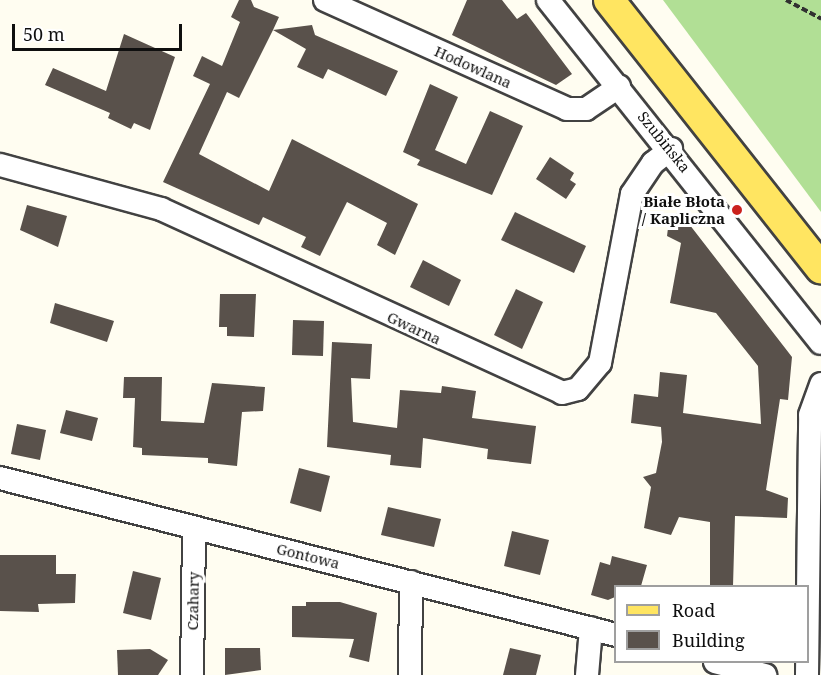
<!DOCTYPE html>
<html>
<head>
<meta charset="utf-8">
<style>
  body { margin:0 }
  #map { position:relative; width:821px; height:675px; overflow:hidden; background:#fffdf1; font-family:"Noto Serif",serif }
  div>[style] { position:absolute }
  .forest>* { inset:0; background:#b1df95 }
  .building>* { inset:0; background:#59514b }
  .path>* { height:4px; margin-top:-2px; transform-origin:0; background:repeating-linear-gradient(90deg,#313131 0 6px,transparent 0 9px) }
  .roads { filter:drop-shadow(2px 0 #424242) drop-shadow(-2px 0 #424242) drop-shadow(0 2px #424242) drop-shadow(0 -2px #424242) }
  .minor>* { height:22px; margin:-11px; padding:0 11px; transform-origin:11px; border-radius:11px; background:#fff }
  .major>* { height:30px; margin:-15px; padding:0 15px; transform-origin:15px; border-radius:15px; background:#ffe561 }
  .dots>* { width:16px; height:16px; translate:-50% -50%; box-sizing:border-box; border:3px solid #fff; border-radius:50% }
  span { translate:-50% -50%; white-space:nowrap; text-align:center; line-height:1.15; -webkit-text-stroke:6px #fff; paint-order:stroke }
  .street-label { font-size:15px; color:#0f0f0f }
  .poi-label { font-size:15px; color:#0f0f0f; font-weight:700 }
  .right { translate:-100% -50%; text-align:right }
  .legend { position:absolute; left:614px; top:585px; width:195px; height:78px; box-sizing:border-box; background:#fff; border:2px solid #9f9f9f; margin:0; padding:8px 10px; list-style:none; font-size:18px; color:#0f0f0f }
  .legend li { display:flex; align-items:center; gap:12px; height:30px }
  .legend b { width:30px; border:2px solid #9f9f9f }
  .scale { position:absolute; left:12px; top:24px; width:170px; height:27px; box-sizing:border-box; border:3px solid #0f0f0f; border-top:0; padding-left:8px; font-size:18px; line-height:21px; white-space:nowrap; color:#0f0f0f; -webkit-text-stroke:4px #fff; paint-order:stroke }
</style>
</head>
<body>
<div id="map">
  <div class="forest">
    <i style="clip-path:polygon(663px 0,821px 0,821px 212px)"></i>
  </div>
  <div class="building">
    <i style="clip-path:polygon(239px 0,251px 0,254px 7px,279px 17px,273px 30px,312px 25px,315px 35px,398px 71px,386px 96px,328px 69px,323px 79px,297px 67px,306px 49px,273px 30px,239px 98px,227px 92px,199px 154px,269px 191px,292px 139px,418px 204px,395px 255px,377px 245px,387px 223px,347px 202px,320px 256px,301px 247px,306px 237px,263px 217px,259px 225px,163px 182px,210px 84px,193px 76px,202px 56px,222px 66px,240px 22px,231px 17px)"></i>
    <i style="clip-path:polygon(467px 0,502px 0,517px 19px,526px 13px,572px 74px,556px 85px,452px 35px)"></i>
    <i style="clip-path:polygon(124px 34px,175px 57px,150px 130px,134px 123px,131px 129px,108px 118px,110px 113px,45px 85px,53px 68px,106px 91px)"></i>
    <i style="clip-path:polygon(430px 84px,458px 97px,435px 150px,466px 164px,490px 111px,523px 126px,492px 195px,417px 165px,420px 160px,403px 152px)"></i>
    <i style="clip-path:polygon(550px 157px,574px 173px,570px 180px,576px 184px,566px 199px,536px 179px)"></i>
    <i style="clip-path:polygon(27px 205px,67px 216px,58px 247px,20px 230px)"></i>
    <i style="clip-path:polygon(679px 211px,792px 357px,788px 400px,780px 399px,766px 490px,788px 498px,787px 518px,735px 516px,733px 586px,710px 586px,710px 522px,679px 517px,671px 535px,644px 528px,651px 487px,643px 477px,656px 473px,662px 442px,661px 427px,631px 423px,634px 394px,658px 397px,660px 372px,687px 375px,683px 413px,761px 424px,758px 366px,716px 313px,670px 303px,681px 243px,667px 236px,669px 220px)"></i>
    <i style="clip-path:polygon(515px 212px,586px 246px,574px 273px,501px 240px)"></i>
    <i style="clip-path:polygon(423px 260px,461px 280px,449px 306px,410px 287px)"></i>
    <i style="clip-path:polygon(516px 289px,543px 302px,522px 349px,494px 335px)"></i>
    <i style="clip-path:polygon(220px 294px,256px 294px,254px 337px,227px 336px,227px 327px,219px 327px)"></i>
    <i style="clip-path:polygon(55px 303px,114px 321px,107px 342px,50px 323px)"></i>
    <i style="clip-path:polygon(293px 320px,324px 321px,323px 356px,292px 355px)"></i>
    <i style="clip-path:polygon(332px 342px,372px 344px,370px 379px,351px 378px,353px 422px,397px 428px,400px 390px,441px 393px,442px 386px,476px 391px,472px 418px,536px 426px,531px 464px,487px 459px,488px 449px,423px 438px,421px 468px,390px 465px,391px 455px,327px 447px)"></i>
    <i style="clip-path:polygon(124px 377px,162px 377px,161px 421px,204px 423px,212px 383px,265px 387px,263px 411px,242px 412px,237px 466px,208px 463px,208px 458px,142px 455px,142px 448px,133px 447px,135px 398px,123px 398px)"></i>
    <i style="clip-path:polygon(66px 410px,98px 418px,92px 441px,60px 433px)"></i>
    <i style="clip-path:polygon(17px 424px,46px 430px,40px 460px,11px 454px)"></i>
    <i style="clip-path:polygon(299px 468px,330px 476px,321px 512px,290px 503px)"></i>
    <i style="clip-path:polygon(388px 507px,441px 519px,434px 547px,381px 535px)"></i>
    <i style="clip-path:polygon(512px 531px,549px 540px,540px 575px,504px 566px)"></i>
    <i style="clip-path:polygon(0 555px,56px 555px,56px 574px,76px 574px,75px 603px,38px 604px,39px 612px,0 611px)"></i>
    <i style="clip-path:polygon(612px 556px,647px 565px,641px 586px,615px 586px,615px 597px,608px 600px,591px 595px,600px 562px,610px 565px)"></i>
    <i style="clip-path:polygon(133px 571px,161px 578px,151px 620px,123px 613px)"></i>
    <i style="clip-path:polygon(306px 602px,340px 602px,377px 613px,369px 662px,349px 657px,354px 639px,292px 637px,292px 606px,306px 606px)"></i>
    <i style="clip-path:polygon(225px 648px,260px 648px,261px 670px,225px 675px)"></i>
    <i style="clip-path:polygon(510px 648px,541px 655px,536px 675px,503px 675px)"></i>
    <i style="clip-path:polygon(150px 649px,168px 660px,158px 675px,118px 675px,117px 650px)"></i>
  </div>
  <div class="path">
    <i style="left:786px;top:0;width:40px;rotate:28deg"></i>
  </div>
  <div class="roads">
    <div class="minor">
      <i style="left:325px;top:0;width:265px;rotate:24.2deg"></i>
      <i style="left:567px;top:109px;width:19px"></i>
      <i style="left:586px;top:109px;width:40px;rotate:-34deg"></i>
      <i style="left:548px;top:0;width:438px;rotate:51.5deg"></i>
      <i style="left:0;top:165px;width:167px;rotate:15.3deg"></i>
      <i style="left:161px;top:209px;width:441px;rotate:24.6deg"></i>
      <i style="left:562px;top:393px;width:16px;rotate:-14deg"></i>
      <i style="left:578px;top:389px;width:34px;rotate:-50deg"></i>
      <i style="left:600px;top:363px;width:172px;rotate:-79.3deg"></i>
      <i style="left:632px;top:194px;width:37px;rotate:-56deg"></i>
      <i style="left:653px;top:163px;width:23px;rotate:-38deg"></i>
      <i style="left:0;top:478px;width:636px;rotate:14.3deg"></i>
      <i style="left:715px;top:662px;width:52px;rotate:14.6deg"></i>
      <i style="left:192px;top:675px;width:147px;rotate:-89.2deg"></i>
      <i style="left:410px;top:675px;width:93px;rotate:-89.4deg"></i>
      <i style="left:587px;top:675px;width:47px;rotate:-85.1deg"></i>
      <i style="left:807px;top:675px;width:260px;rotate:-89.3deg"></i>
      <i style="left:810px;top:415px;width:33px;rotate:-70deg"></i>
    </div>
    <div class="major">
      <i style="left:609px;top:0;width:342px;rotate:51.7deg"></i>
    </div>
  </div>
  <div class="dots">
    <i style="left:737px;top:210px;background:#cb211c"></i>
  </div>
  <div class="street-label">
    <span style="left:473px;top:67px;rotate:24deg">Hodowlana</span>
    <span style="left:664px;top:142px;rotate:51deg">Szubińska</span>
    <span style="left:414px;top:328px;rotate:25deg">Gwarna</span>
    <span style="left:308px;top:556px;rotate:14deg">Gontowa</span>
    <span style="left:193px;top:601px;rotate:-89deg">Czahary</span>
  </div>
  <div class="poi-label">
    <span class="right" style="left:725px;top:210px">Białe Błota<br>/ Kapliczna</span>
  </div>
  <ul class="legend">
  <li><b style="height:8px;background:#ffe561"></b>Road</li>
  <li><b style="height:16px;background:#59514b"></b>Building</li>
  </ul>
  <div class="scale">50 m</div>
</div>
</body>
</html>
